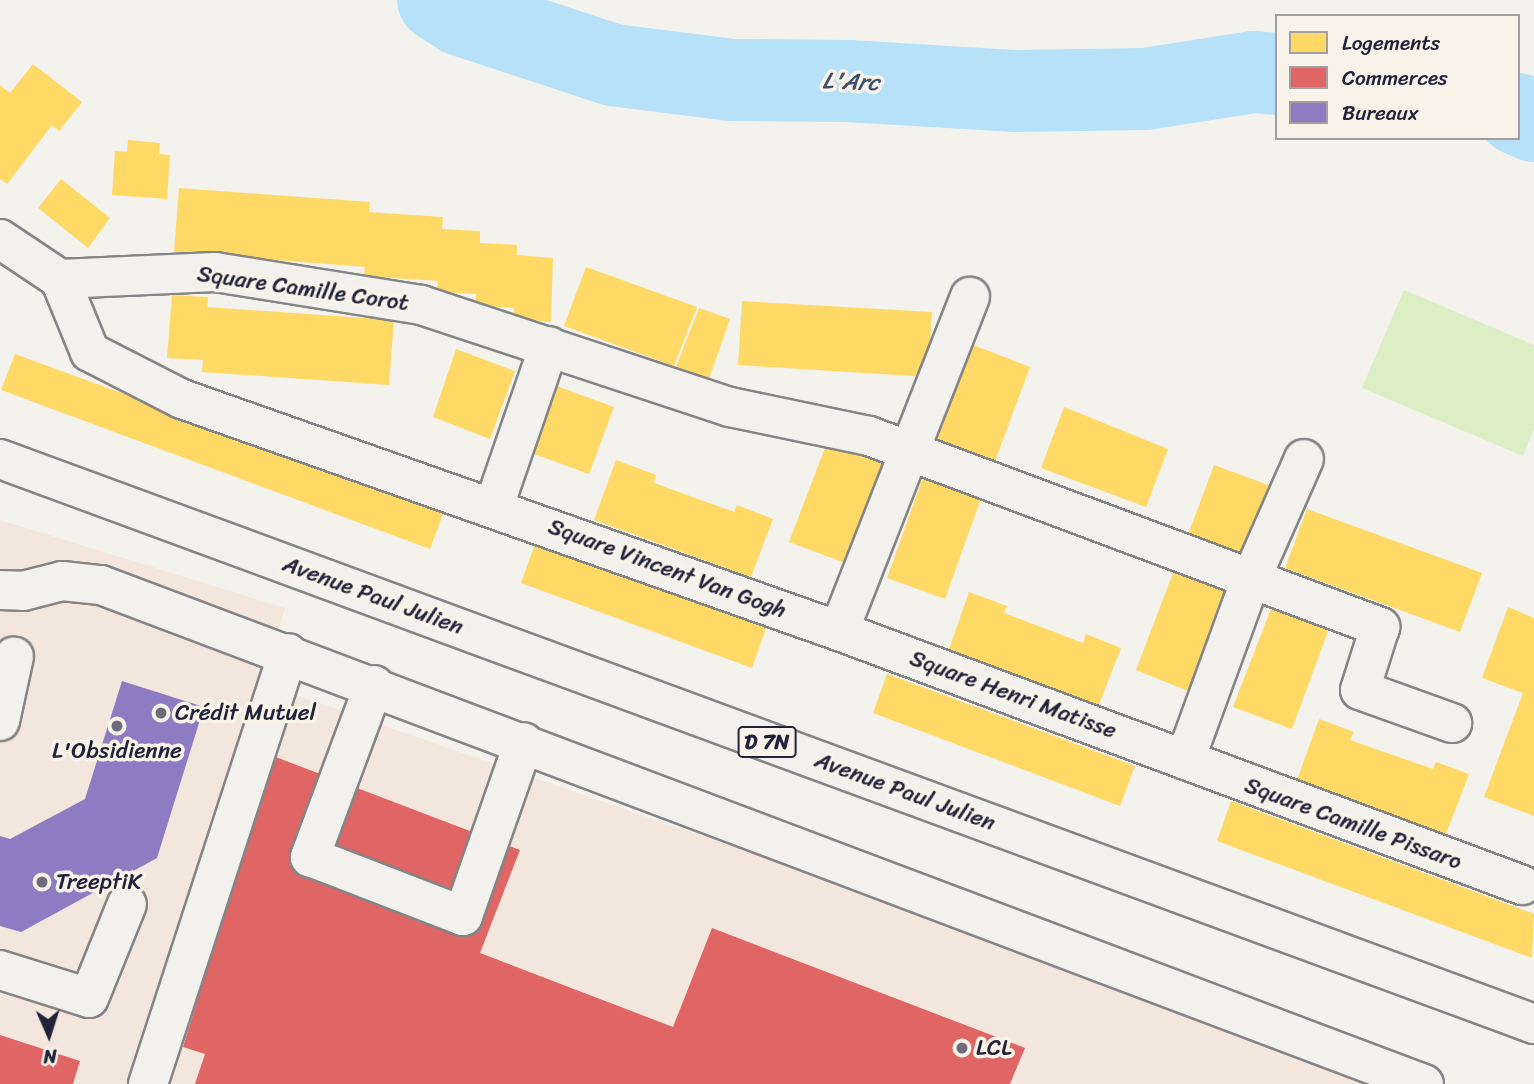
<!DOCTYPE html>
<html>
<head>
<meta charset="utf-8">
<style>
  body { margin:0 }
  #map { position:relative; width:1534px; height:1084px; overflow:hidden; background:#f4f2ec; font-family:Sriracha,sans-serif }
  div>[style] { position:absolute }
  .built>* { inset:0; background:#f2e6dd }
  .green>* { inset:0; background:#dbeec4 }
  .homes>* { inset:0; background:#ffd966 }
  .shops>* { inset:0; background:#e06666 }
  .offices>* { inset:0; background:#8e7cc3 }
  .river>* { height:82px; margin:-41px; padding:0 41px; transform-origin:41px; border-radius:41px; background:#b7e0f9 }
  .roads { filter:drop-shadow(2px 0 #858486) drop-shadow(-2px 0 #858486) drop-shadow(0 2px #858486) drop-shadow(0 -2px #858486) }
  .minor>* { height:38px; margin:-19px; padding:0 19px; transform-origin:19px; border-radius:19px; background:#f2f1ed }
  .major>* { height:38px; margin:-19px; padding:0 19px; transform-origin:19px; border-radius:19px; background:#f2f1ed }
  .dots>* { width:19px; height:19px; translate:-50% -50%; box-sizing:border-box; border:4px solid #f7f3e8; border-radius:50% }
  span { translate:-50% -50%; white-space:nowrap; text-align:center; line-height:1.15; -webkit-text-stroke:7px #f7f3e8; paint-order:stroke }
  .shield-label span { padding:2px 5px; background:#f7f3e8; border:2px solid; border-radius:5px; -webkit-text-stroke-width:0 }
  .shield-label { font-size:21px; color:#22223b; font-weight:700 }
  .street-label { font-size:23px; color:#22223b }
  .poi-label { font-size:23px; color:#22223b }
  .left { translate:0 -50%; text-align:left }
  .water-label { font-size:24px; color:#41506c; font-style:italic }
  .legend { position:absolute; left:1275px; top:14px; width:245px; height:126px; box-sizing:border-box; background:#f7f3e8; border:2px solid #a29fa3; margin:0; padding:9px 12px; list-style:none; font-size:21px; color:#22223b }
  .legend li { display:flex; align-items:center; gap:14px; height:35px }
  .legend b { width:35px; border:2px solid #a29fa3 }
  .north { position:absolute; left:14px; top:1000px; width:70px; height:70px; -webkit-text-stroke:5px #f7f3e8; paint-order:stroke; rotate:177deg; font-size:19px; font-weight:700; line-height:28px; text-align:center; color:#22223b }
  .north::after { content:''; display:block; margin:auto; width:24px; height:32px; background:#22223b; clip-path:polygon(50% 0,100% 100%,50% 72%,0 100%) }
</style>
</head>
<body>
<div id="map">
  <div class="built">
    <i style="clip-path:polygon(0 520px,285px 608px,135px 1084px,0 1084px)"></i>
    <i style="clip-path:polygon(287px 692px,1416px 1084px,158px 1084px)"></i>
  </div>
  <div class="green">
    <i style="clip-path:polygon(1404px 290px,1534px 345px,1534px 429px,1523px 456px,1362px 388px)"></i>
  </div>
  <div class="homes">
    <i style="clip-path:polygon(33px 64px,82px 102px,59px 131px,52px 125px,7px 184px,0 179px,0 85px,10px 93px)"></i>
    <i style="clip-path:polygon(128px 140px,160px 143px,159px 154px,170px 155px,167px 199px,112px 195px,115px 151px,127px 152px)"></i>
    <i style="clip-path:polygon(61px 179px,110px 218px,88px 248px,38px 208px)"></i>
    <i style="clip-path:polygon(179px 188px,370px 202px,369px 212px,443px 217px,442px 229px,480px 231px,480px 243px,517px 245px,517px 255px,553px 258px,551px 322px,514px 318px,514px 308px,476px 305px,476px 294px,437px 292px,438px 281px,364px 276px,365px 267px,174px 252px)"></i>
    <i style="clip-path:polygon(586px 267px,697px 307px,674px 366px,564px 326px)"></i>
    <i style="clip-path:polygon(172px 295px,208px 297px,207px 307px,394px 320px,389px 385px,202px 372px,203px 360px,167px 358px)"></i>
    <i style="clip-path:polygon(742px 301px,932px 312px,928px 377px,738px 365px)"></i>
    <i style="clip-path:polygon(699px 308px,730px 319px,709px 379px,676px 367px)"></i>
    <i style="clip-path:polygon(973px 345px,1030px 367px,991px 472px,933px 450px)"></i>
    <i style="clip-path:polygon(456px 349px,515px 371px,490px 439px,433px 417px)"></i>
    <i style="clip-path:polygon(15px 354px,444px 511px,430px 549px,1px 390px)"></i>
    <i style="clip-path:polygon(554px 385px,614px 407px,589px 474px,529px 452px)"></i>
    <i style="clip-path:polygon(1064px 407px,1168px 449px,1146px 507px,1041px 468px)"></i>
    <i style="clip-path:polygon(830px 435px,888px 457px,848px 564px,789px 542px)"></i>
    <i style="clip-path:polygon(616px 460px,656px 475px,654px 483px,734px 512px,737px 505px,773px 519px,751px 577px,594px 520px)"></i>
    <i style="clip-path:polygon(1214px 465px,1271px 486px,1244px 556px,1188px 535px)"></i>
    <i style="clip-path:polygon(925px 472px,983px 493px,945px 599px,887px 578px)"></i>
    <i style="clip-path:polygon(1307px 509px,1482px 573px,1460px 632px,1285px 568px)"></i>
    <i style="clip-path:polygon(535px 544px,766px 628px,752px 668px,521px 583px)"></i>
    <i style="clip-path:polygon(1176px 565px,1234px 587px,1193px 693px,1136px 670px)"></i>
    <i style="clip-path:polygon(969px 592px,1007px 606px,1004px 613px,1083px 643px,1086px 634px,1121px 648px,1098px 707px,948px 652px)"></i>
    <i style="clip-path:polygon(1274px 601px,1331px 623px,1292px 729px,1233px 707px)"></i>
    <i style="clip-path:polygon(1508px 607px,1534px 618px,1534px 816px,1484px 797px,1523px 693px,1482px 678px)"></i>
    <i style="clip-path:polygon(887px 674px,1135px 766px,1120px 806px,873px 713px)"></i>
    <i style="clip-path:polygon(1319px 719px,1354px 732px,1350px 740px,1433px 769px,1436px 762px,1469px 774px,1446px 834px,1297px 780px)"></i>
    <i style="clip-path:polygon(1231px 801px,1534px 914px,1532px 958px,1217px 841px)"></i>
  </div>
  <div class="shops">
    <i style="clip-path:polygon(273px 756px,520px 850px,480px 953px,673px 1027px,712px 928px,1025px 1048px,1010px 1084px,195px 1084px,205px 1054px,183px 1047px)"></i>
    <i style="clip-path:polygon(0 1035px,80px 1061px,73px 1084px,0 1084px)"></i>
  </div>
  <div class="offices">
    <i style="clip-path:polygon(122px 681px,204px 707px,157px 858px,21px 932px,0 926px,0 836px,10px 839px,85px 799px)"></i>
  </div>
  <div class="river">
    <i style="left:438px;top:0;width:27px;rotate:33deg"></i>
    <i style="left:461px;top:15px;width:160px;rotate:18.2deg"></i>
    <i style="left:613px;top:65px;width:120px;rotate:7.2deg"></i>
    <i style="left:732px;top:80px;width:116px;rotate:0.5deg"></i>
    <i style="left:848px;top:81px;width:166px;rotate:3.4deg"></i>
    <i style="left:1014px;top:91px;width:131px;rotate:-0.9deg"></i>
    <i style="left:1145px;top:89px;width:110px;rotate:-8.9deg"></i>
    <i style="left:1254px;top:72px;width:23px;rotate:5deg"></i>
    <i style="left:1518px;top:114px;width:17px;rotate:24deg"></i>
  </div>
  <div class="roads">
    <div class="minor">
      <i style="left:0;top:239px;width:72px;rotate:33.7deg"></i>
      <i style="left:60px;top:279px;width:79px;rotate:67.7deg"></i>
      <i style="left:90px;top:352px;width:103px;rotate:27.1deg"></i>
      <i style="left:182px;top:399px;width:697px;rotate:19.45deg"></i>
      <i style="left:839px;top:631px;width:729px;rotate:20.4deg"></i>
      <i style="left:60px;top:279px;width:155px;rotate:-2.6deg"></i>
      <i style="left:215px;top:272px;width:209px;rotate:9.1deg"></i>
      <i style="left:421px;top:305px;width:325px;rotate:18.3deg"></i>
      <i style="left:730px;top:407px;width:142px;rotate:11.8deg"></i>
      <i style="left:869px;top:436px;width:546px;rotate:20.49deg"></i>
      <i style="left:1380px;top:627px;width:66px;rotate:107.6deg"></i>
      <i style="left:1360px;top:690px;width:98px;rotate:19.7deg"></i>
      <i style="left:494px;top:506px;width:169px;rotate:-71deg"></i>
      <i style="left:0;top:590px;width:23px;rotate:2deg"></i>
      <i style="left:23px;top:591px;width:40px;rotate:-14.4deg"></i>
      <i style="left:62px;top:581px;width:39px;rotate:6deg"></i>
      <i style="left:101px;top:585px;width:1414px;rotate:20.67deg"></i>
      <i style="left:839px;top:631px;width:359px;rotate:-68.6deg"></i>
      <i style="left:374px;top:685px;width:184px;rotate:110.4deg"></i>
      <i style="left:310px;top:857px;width:164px;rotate:21.1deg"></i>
      <i style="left:463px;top:916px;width:184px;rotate:-70.7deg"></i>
      <i style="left:0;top:721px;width:66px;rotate:-77.8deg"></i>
      <i style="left:1185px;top:760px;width:193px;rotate:-70deg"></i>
      <i style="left:1251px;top:579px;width:131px;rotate:-66.2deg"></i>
      <i style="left:0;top:970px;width:93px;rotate:17.5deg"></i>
      <i style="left:89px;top:998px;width:101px;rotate:-68deg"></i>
      <i style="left:148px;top:1084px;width:453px;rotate:-72deg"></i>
    </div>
    <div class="major">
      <i style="left:0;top:459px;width:1635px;rotate:20.22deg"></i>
    </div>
  </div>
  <div class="dots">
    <i style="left:161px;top:713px;background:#6c6b79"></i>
    <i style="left:117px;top:726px;background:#6c6b79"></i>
    <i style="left:42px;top:882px;background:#6c6b79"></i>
    <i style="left:962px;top:1048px;background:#6c6b79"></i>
  </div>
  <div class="shield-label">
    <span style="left:767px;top:742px">D 7N</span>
  </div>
  <div class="street-label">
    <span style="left:303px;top:289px;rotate:8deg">Square Camille Corot</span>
    <span style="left:667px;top:569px;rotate:20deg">Square Vincent Van Gogh</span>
    <span style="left:373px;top:596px;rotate:20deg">Avenue Paul Julien</span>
    <span style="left:1013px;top:695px;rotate:20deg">Square Henri Matisse</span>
    <span style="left:905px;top:792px;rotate:20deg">Avenue Paul Julien</span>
    <span style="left:1353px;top:824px;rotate:20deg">Square Camille Pissaro</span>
  </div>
  <div class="poi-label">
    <span class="left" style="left:175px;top:713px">Crédit Mutuel</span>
    <span style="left:117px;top:751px">L'Obsidienne</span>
    <span class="left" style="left:56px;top:882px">TreeptiK</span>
    <span class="left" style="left:976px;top:1048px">LCL</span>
  </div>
  <div class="water-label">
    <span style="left:851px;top:82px;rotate:2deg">L'Arc</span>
  </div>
  <ul class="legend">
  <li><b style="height:19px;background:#ffd966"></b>Logements</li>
  <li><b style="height:19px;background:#e06666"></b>Commerces</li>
  <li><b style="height:19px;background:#8e7cc3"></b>Bureaux</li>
  </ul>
  <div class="north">N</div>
</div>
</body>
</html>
